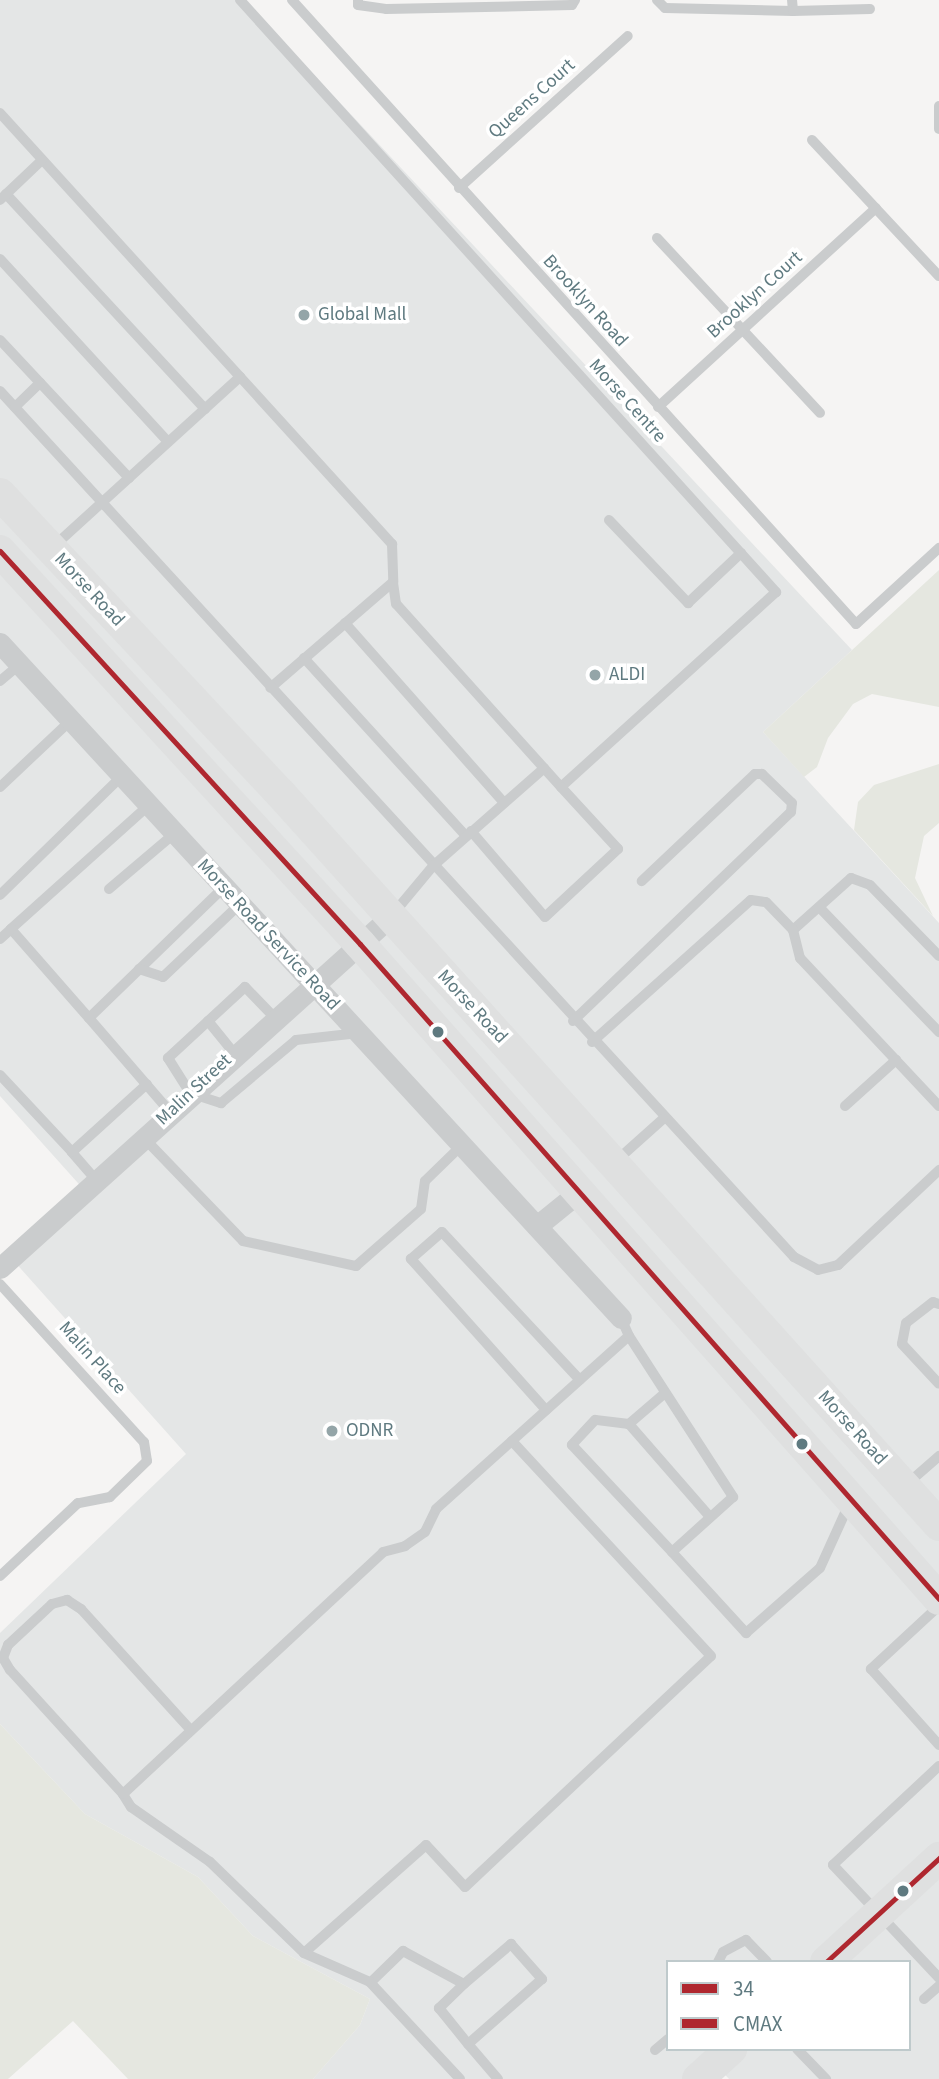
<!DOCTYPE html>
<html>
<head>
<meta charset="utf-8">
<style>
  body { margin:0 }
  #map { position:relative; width:939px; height:2079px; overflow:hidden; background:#f5f4f3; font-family:"Source Sans 3",sans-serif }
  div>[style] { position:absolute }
  .built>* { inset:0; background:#e4e6e6 }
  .green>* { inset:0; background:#e5e7e0 }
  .lane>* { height:10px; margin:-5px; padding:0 5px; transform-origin:5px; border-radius:5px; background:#cacccd }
  .street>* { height:21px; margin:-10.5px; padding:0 10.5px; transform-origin:10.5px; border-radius:10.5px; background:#cacccd }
  .primary>* { height:32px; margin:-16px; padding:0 16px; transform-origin:16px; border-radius:16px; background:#dfe0e0 }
  .bus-1>* { height:5px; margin:-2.5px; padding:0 2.5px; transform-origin:2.5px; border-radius:2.5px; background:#af272f }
  .bus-2>* { height:5px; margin:-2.5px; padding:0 2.5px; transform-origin:2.5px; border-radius:2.5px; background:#af272f }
  .dots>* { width:19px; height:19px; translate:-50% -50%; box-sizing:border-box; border:4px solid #fff; border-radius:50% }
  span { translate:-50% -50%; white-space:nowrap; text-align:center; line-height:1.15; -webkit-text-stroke:7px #fff; paint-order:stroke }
  .street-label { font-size:19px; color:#5f7a80 }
  .poi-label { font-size:19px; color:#5f7a80 }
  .left { translate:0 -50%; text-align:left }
  .legend { position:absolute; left:666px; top:1960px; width:245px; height:91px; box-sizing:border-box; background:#fff; border:2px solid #bfcacc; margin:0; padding:9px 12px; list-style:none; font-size:21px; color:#5f7a80 }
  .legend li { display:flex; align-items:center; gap:14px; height:35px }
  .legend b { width:35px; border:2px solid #bfcacc }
</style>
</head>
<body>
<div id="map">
  <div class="built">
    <i style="clip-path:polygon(evenodd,0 0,244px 0,852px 650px,763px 732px,939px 923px,939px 2079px,729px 2079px,717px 2066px,702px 2079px,313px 2079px,360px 2025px,370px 1999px,253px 1936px,198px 1877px,85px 1814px,0 1724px,0 1633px,186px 1454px,13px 1260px,86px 1192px,0 1096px,0 0,668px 1962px,909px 1962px,909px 2049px,668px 2049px,668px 1962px)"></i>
  </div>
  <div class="green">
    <i style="clip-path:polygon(939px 570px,939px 707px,872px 694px,853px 704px,828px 738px,817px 767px,804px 777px,763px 732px)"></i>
    <i style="clip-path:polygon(939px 764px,939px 823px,924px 836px,915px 878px,933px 916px,854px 830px,858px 802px,874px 785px)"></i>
    <i style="clip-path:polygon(0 1724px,85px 1814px,198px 1877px,253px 1936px,370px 1999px,360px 2025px,313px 2079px,128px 2079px,73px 2021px,8px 2079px,0 2079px)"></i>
  </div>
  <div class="lane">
    <i style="left:240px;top:0;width:799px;rotate:47.84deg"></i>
    <i style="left:776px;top:592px;width:290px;rotate:137.8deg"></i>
    <i style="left:561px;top:787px;width:246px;rotate:-132deg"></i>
    <i style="left:396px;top:604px;width:22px;rotate:-98deg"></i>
    <i style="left:292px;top:0;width:841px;rotate:47.89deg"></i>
    <i style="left:856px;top:624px;width:113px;rotate:-42.5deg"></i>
    <i style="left:358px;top:0;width:5px;rotate:90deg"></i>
    <i style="left:358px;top:5px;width:28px;rotate:8deg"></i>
    <i style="left:386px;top:9px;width:186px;rotate:-1.2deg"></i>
    <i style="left:572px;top:5px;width:6px;rotate:-59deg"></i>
    <i style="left:657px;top:0;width:11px;rotate:45deg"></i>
    <i style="left:665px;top:8px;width:128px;rotate:1.3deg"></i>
    <i style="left:793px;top:11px;width:11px;rotate:-95deg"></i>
    <i style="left:793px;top:11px;width:77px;rotate:-1.5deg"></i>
    <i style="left:939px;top:106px;width:23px;rotate:90deg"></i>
    <i style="left:0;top:113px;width:583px;rotate:47.71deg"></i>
    <i style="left:392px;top:544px;width:38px;rotate:88deg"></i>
    <i style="left:393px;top:582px;width:162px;rotate:139.2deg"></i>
    <i style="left:812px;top:140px;width:186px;rotate:47deg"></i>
    <i style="left:459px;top:188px;width:227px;rotate:-42deg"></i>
    <i style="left:6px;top:194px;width:293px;rotate:47.2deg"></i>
    <i style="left:0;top:200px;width:58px;rotate:-43.6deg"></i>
    <i style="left:657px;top:238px;width:239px;rotate:47deg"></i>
    <i style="left:0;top:259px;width:248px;rotate:47.4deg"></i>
    <i style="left:0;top:340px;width:189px;rotate:46.9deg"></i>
    <i style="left:0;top:391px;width:1175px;rotate:47.48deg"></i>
    <i style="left:794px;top:1257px;width:27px;rotate:28deg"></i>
    <i style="left:818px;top:1270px;width:21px;rotate:-14deg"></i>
    <i style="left:838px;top:1265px;width:139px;rotate:-43.2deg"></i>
    <i style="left:15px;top:407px;width:35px;rotate:-44deg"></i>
    <i style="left:658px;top:407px;width:295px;rotate:-42.4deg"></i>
    <i style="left:609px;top:520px;width:115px;rotate:46.4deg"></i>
    <i style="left:688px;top:603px;width:73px;rotate:-43.3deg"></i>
    <i style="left:53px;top:547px;width:253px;rotate:-42.3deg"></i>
    <i style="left:345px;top:623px;width:240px;rotate:48.5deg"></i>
    <i style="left:304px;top:658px;width:241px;rotate:47.7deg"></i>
    <i style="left:0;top:681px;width:26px;rotate:-40deg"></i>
    <i style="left:0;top:787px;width:98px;rotate:-43.3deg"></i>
    <i style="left:149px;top:805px;width:186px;rotate:138.1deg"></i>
    <i style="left:11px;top:929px;width:118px;rotate:48.8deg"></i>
    <i style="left:89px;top:1018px;width:188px;rotate:-44.1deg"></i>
    <i style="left:471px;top:831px;width:113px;rotate:49.3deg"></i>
    <i style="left:545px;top:917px;width:100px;rotate:-43deg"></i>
    <i style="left:618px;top:849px;width:84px;rotate:-132.6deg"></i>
    <i style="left:109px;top:889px;width:87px;rotate:-40.3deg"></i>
    <i style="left:0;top:895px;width:170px;rotate:-44.3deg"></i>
    <i style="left:820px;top:908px;width:172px;rotate:46.2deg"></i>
    <i style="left:393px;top:914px;width:62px;rotate:-50.2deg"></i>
    <i style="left:433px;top:866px;width:148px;rotate:-41.4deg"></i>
    <i style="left:793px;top:930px;width:78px;rotate:-41.9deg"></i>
    <i style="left:851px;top:878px;width:20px;rotate:20deg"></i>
    <i style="left:870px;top:885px;width:99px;rotate:45.8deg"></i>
    <i style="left:0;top:939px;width:15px;rotate:-42deg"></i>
    <i style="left:139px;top:969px;width:25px;rotate:18deg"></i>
    <i style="left:163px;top:977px;width:106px;rotate:-43.5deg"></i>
    <i style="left:274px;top:1017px;width:42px;rotate:-134deg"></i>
    <i style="left:245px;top:987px;width:105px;rotate:137.3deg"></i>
    <i style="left:168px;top:1058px;width:41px;rotate:57.8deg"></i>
    <i style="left:190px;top:1093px;width:33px;rotate:18deg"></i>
    <i style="left:221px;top:1103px;width:98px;rotate:-40deg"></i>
    <i style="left:296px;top:1040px;width:63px;rotate:-6.3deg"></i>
    <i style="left:89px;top:1018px;width:124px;rotate:49.2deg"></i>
    <i style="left:208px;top:1021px;width:41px;rotate:50.9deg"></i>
    <i style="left:573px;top:1021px;width:302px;rotate:-43.8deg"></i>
    <i style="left:791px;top:812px;width:9px;rotate:-84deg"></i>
    <i style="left:792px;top:803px;width:42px;rotate:-136deg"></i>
    <i style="left:762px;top:774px;width:7px;rotate:180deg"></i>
    <i style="left:755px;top:774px;width:156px;rotate:136.6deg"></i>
    <i style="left:592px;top:1042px;width:213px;rotate:-41.8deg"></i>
    <i style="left:751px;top:900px;width:15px;rotate:8deg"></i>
    <i style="left:766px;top:902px;width:39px;rotate:46deg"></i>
    <i style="left:793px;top:930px;width:29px;rotate:76deg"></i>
    <i style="left:800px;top:958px;width:203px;rotate:46.8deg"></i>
    <i style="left:0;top:1075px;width:105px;rotate:46.9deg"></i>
    <i style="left:845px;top:1106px;width:69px;rotate:-42deg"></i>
    <i style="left:143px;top:1137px;width:144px;rotate:46.1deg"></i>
    <i style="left:243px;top:1241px;width:116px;rotate:12.5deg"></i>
    <i style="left:356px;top:1266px;width:86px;rotate:-41.2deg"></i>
    <i style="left:421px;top:1209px;width:28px;rotate:-82deg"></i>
    <i style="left:425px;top:1181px;width:52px;rotate:-44.2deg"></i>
    <i style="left:616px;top:1161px;width:63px;rotate:-41.8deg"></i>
    <i style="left:96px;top:1180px;width:37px;rotate:-131deg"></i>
    <i style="left:72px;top:1152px;width:101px;rotate:-42.2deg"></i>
    <i style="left:0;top:1284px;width:214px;rotate:47.7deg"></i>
    <i style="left:144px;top:1442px;width:19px;rotate:81deg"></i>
    <i style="left:147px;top:1461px;width:52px;rotate:135.8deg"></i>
    <i style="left:110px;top:1497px;width:33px;rotate:169deg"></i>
    <i style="left:78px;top:1503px;width:107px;rotate:136.9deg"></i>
    <i style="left:939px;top:1304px;width:6px;rotate:-162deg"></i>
    <i style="left:933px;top:1302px;width:34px;rotate:142deg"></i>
    <i style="left:906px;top:1323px;width:21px;rotate:101deg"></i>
    <i style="left:902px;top:1344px;width:54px;rotate:47.2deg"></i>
    <i style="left:629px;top:1336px;width:192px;rotate:57.1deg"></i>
    <i style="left:733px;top:1497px;width:82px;rotate:138deg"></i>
    <i style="left:672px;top:1552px;width:110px;rotate:47.6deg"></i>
    <i style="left:746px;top:1633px;width:98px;rotate:-41.3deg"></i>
    <i style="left:820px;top:1568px;width:72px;rotate:-65.6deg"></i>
    <i style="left:665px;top:1393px;width:48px;rotate:139.3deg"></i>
    <i style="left:629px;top:1424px;width:34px;rotate:-173deg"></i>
    <i style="left:595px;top:1420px;width:34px;rotate:133deg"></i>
    <i style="left:572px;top:1445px;width:146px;rotate:46.9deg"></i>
    <i style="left:546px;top:1410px;width:203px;rotate:-131.8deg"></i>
    <i style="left:411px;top:1259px;width:41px;rotate:-41.1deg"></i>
    <i style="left:442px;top:1232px;width:202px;rotate:47deg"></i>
    <i style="left:629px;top:1424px;width:123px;rotate:48.9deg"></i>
    <i style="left:907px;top:1484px;width:43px;rotate:-41.2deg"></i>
    <i style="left:939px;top:1606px;width:93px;rotate:137.2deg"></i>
    <i style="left:871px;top:1669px;width:102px;rotate:48.2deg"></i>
    <i style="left:939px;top:1766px;width:145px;rotate:137deg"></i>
    <i style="left:833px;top:1865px;width:155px;rotate:46.8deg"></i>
    <i style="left:123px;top:1794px;width:168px;rotate:-132.3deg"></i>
    <i style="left:10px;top:1670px;width:14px;rotate:-120deg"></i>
    <i style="left:3px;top:1658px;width:14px;rotate:-69deg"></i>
    <i style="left:8px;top:1645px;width:60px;rotate:-43deg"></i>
    <i style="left:52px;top:1604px;width:16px;rotate:-15deg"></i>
    <i style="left:67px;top:1600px;width:17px;rotate:33deg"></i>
    <i style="left:81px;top:1609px;width:162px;rotate:47.8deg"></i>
    <i style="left:304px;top:1953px;width:163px;rotate:-41.5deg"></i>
    <i style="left:426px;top:1845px;width:57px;rotate:47.1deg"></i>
    <i style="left:465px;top:1887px;width:337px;rotate:-43.2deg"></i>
    <i style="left:711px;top:1656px;width:293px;rotate:-132.8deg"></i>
    <i style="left:718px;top:1962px;width:11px;rotate:-63deg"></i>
    <i style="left:723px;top:1952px;width:26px;rotate:-28deg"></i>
    <i style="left:746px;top:1940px;width:30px;rotate:46deg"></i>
    <i style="left:371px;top:1982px;width:45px;rotate:-44.1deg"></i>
    <i style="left:403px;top:1951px;width:69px;rotate:28.4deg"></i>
    <i style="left:464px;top:1984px;width:62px;rotate:-40.4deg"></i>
    <i style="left:511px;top:1944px;width:47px;rotate:48.5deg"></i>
    <i style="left:542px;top:1979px;width:98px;rotate:138.7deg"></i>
    <i style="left:468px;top:2044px;width:46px;rotate:49.4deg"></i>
    <i style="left:464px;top:1984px;width:35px;rotate:136deg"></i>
    <i style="left:439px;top:2008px;width:46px;rotate:51.1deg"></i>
    <i style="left:924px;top:1999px;width:20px;rotate:-41deg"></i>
    <i style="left:797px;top:2049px;width:42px;rotate:46deg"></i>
    <i style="left:655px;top:2050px;width:17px;rotate:-40deg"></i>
    <i style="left:460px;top:2079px;width:132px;rotate:-132.9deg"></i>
    <i style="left:370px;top:1982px;width:72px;rotate:-156.3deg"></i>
    <i style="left:304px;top:1953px;width:131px;rotate:-135.9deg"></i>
    <i style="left:210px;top:1862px;width:96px;rotate:-145.2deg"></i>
    <i style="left:131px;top:1807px;width:15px;rotate:-122deg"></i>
    <i style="left:123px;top:1794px;width:355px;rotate:-42.9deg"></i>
    <i style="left:383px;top:1552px;width:23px;rotate:-15deg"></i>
    <i style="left:405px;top:1546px;width:24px;rotate:-35deg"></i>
    <i style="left:425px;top:1532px;width:25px;rotate:-64deg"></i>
    <i style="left:436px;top:1509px;width:259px;rotate:-41.9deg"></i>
    <i style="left:629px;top:1336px;width:20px;rotate:-114deg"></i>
  </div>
  <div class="street">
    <i style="left:0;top:643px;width:917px;rotate:47.39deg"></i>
    <i style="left:537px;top:1226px;width:55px;rotate:-39.1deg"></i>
    <i style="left:0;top:1268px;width:525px;rotate:-41.99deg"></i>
  </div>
  <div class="primary">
    <i style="left:0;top:494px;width:410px;rotate:46.9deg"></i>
    <i style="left:280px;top:793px;width:985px;rotate:48deg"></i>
    <i style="left:0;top:551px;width:533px;rotate:47.51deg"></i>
    <i style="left:360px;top:944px;width:874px;rotate:48.52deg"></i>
    <i style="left:826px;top:1962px;width:154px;rotate:-42.6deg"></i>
    <i style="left:698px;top:2079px;width:45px;rotate:-42.3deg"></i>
  </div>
  <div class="bus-1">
    <i style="left:0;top:551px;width:533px;rotate:47.51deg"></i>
    <i style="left:360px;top:944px;width:874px;rotate:48.52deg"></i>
  </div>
  <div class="bus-2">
    <i style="left:826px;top:1962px;width:154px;rotate:-42.6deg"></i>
  </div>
  <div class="dots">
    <i style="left:304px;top:315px;background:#94a5a8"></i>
    <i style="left:595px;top:675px;background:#94a5a8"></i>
    <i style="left:438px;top:1032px;background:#5f7a80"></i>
    <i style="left:332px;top:1431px;background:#94a5a8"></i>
    <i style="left:802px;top:1444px;background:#5f7a80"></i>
    <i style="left:903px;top:1891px;background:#5f7a80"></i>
  </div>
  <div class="street-label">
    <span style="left:532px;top:99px;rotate:-42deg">Queens Court</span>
    <span style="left:755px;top:295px;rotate:-42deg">Brooklyn Court</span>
    <span style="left:585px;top:301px;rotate:48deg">Brooklyn Road</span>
    <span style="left:627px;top:401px;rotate:48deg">Morse Centre</span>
    <span style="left:89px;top:590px;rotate:47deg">Morse Road</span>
    <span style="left:268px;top:935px;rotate:47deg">Morse Road Service Road</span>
    <span style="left:472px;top:1007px;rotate:47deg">Morse Road</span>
    <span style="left:194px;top:1090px;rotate:-43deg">Malin Street</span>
    <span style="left:92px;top:1358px;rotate:48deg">Malin Place</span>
    <span style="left:852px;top:1428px;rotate:48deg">Morse Road</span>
  </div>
  <div class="poi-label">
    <span class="left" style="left:318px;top:315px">Global Mall</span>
    <span class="left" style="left:609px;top:675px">ALDI</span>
    <span class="left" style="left:346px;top:1431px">ODNR</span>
  </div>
  <ul class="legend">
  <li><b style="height:9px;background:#af272f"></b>34</li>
  <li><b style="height:9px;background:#af272f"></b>CMAX</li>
  </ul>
</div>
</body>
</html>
